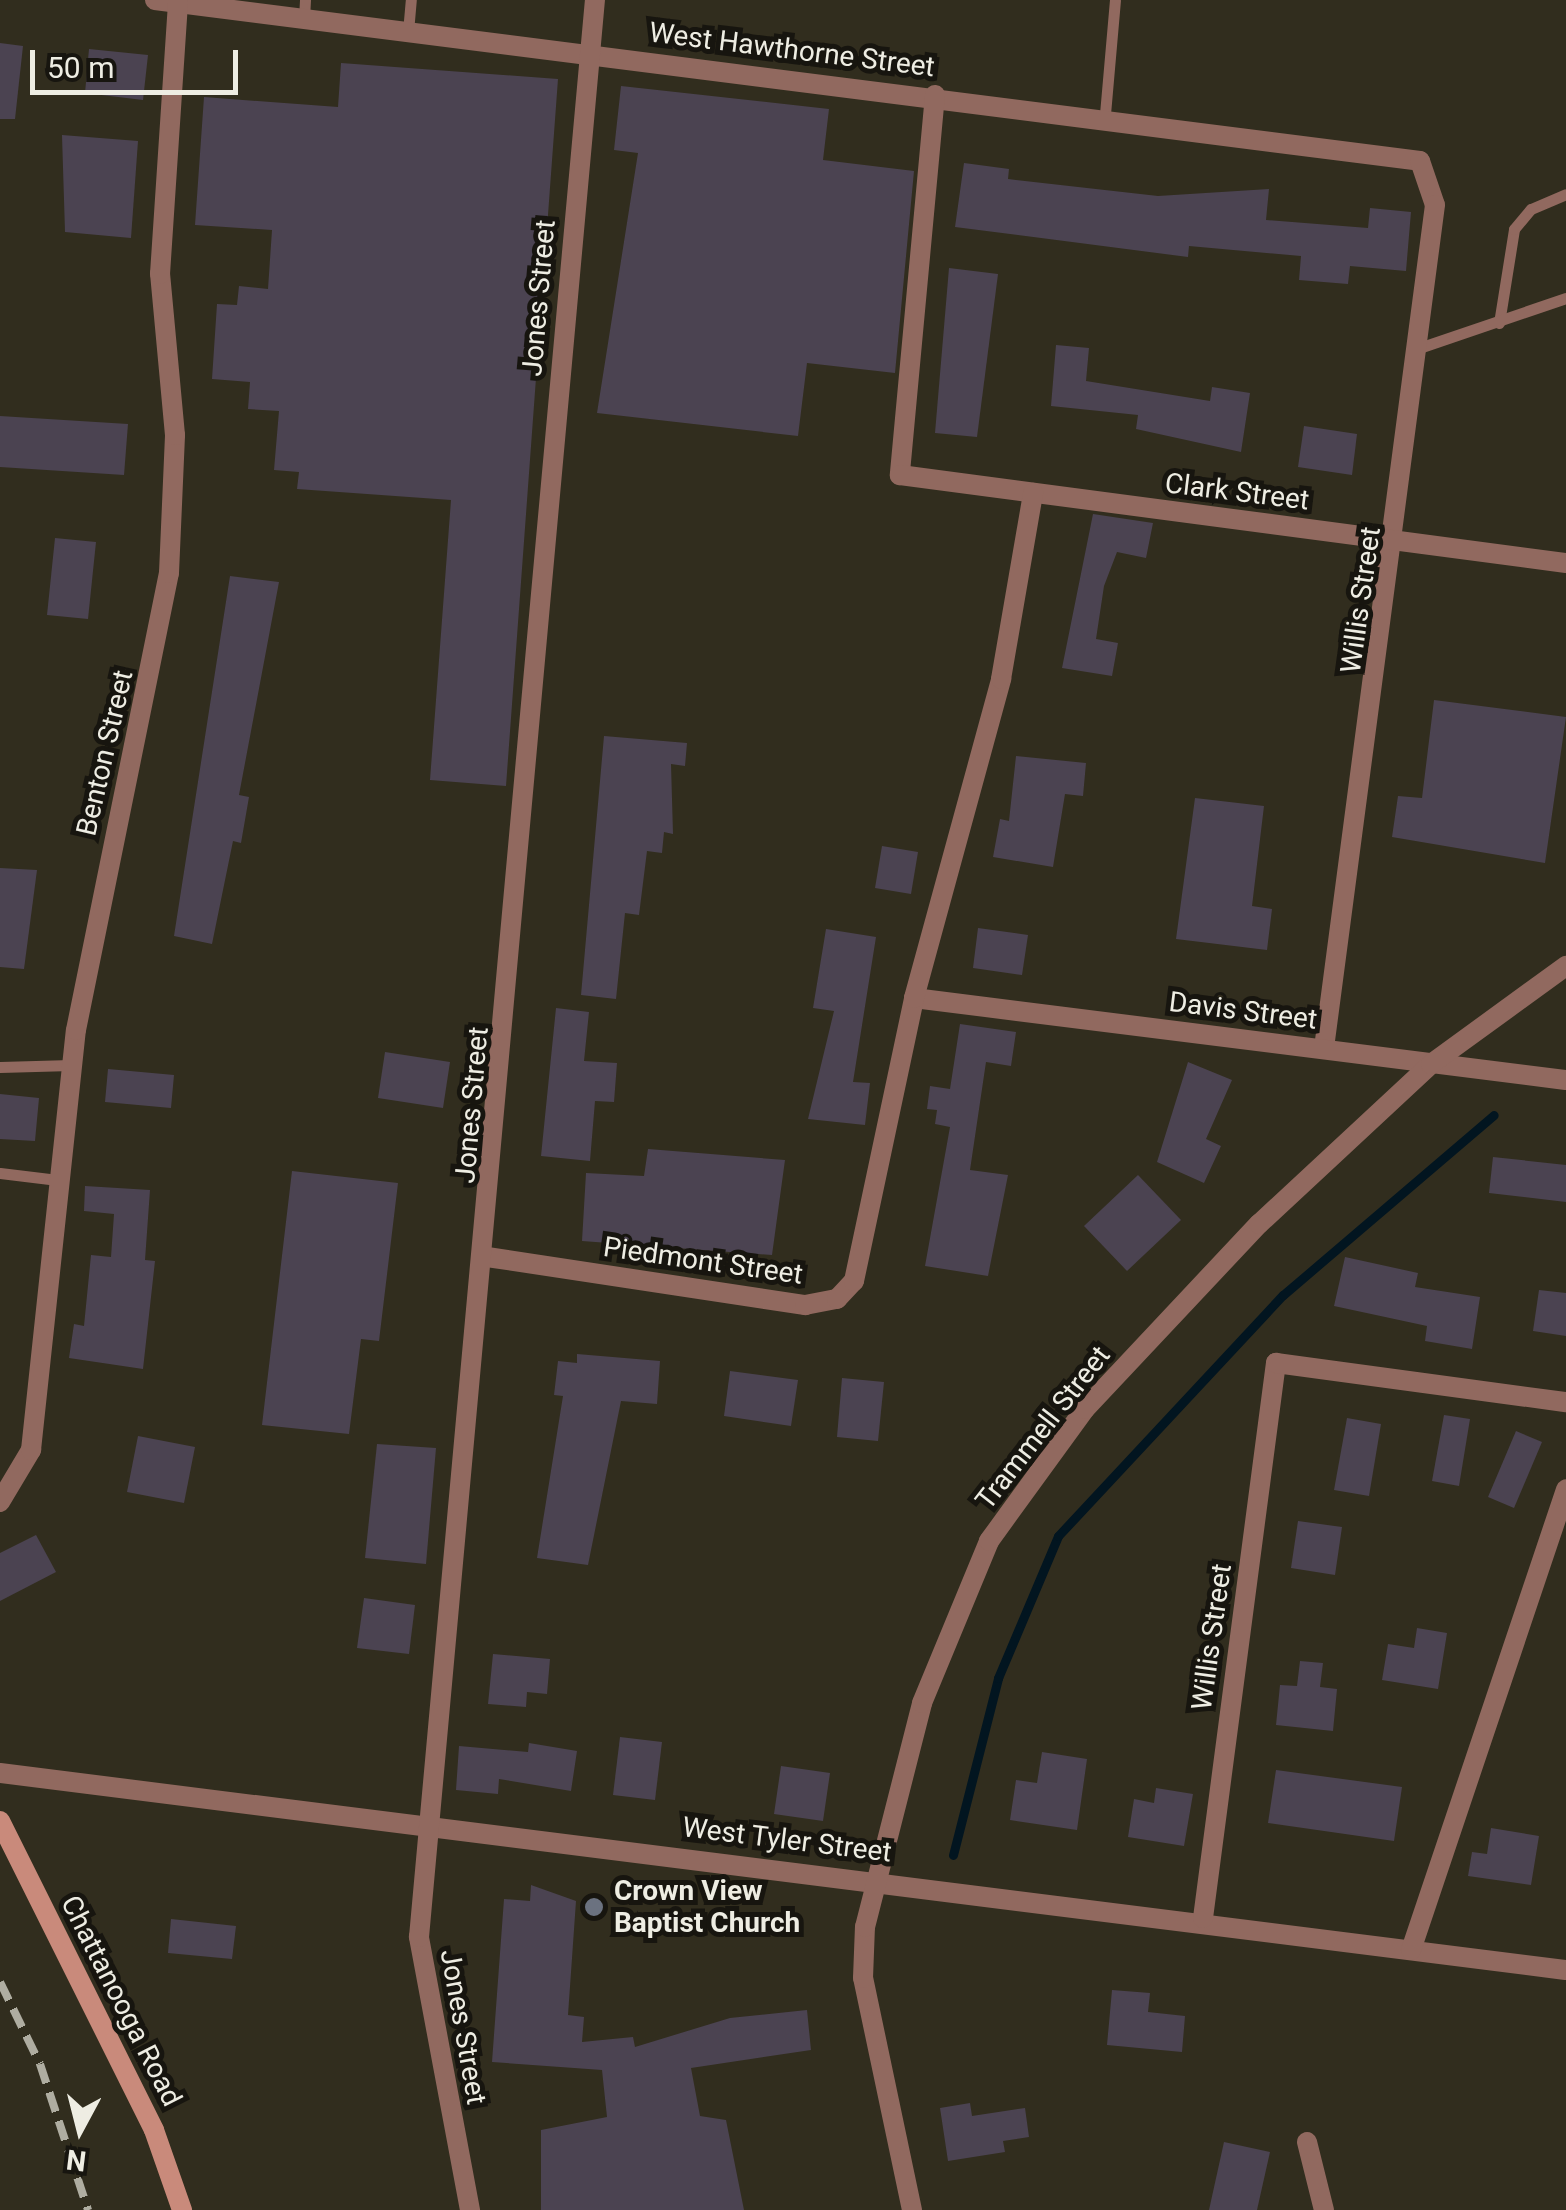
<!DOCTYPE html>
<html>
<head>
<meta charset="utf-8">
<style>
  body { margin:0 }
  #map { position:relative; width:1566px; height:2210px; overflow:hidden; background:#312d1e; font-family:Roboto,sans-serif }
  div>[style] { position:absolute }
  .stream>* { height:9px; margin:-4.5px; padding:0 4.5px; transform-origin:4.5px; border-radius:4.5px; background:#021520 }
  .building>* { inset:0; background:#4b4351 }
  .service>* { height:11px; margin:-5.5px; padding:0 5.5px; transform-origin:5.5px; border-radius:5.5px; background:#91695f }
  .minor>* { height:20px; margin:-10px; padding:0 10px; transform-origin:10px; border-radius:10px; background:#91695f }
  .secondary>* { height:20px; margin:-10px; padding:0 10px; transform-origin:10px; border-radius:10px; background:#c98a7b }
  .rail>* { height:8px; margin-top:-4px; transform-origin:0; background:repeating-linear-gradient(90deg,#afada1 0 20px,transparent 0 30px) }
  .dots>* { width:28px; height:28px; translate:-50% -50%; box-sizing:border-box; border:5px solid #17150f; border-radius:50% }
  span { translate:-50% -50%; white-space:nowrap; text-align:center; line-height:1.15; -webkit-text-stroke:10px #17150f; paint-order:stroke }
  .street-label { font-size:28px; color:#eeede3 }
  .poi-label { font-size:28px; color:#eeede3; font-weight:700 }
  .left { translate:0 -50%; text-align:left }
  .north { position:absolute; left:30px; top:2080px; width:100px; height:100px; -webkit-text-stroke:8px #17150f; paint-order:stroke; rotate:187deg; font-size:28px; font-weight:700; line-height:40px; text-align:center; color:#eeede3 }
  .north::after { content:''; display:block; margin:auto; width:35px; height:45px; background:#eeede3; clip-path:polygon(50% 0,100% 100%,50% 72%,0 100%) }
  .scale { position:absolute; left:30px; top:50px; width:208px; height:45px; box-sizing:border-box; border:5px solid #eeede3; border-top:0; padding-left:12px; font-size:30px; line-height:35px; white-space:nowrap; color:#eeede3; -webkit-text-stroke:8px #17150f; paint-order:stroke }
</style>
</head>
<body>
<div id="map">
  <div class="stream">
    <i style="left:953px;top:1855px;width:183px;rotate:-75.7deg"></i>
    <i style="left:998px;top:1678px;width:154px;rotate:-67.1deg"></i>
    <i style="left:1058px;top:1536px;width:330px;rotate:-47deg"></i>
    <i style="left:1283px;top:1295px;width:277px;rotate:-40.5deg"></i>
  </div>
  <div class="building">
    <i style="clip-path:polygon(0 43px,23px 46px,15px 119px,0 119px)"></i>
    <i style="clip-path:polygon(89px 49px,148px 55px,143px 100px,85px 93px)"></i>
    <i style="clip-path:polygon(341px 63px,558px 79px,506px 786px,430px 780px,451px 500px,297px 489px,299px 472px,274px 470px,279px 411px,248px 409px,250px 382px,212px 379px,217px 304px,237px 305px,239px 286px,268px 289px,272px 230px,195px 225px,204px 97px,338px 107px)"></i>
    <i style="clip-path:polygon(621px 86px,829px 109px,823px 160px,914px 171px,895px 373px,807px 363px,798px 436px,597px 413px,638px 153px,614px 150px)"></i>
    <i style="clip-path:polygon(62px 135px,138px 141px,131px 238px,65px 232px)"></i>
    <i style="clip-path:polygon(964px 163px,1009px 169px,1008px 179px,1158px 196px,1269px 189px,1266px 220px,1368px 228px,1370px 208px,1411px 212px,1406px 271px,1350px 266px,1348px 284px,1299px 280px,1301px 256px,1189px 246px,1188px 257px,955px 227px)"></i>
    <i style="clip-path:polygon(949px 268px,998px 274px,977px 437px,935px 433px)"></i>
    <i style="clip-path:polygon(1056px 345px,1089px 348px,1086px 381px,1210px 401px,1212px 387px,1250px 393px,1241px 452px,1136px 429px,1138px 415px,1051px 406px)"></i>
    <i style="clip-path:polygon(0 416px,128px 424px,124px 475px,0 467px)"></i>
    <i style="clip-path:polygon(1304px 426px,1357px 434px,1352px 475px,1298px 467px)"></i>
    <i style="clip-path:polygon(1093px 514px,1153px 523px,1146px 558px,1117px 552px,1104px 586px,1096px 639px,1118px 643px,1112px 676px,1062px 668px)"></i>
    <i style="clip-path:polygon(55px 538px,96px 542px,88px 619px,47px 615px)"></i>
    <i style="clip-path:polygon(230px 576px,279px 582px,239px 795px,249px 797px,241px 843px,233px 841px,212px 944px,174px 936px)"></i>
    <i style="clip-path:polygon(1434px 700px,1566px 717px,1545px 863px,1392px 837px,1398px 796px,1422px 798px)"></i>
    <i style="clip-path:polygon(604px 736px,687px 743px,685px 766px,671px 764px,673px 834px,664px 832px,662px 853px,647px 851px,639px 915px,625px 913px,616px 999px,581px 995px)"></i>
    <i style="clip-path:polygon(1016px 756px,1086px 763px,1083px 796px,1065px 794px,1053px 867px,993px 857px,1000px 819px,1009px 821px)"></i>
    <i style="clip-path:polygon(1195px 798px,1264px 806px,1252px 906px,1272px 909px,1267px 950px,1176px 939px)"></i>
    <i style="clip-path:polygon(882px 846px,918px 852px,911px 894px,875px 888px)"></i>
    <i style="clip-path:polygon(0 868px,37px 870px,24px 969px,0 967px)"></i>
    <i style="clip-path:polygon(978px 928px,1028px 935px,1022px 975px,973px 968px)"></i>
    <i style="clip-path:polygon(826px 929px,876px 937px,853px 1082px,870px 1083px,865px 1125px,808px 1119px,834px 1011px,813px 1008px)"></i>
    <i style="clip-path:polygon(556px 1008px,589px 1012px,584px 1061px,617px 1063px,614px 1102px,595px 1101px,590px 1161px,541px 1156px)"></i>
    <i style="clip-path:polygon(960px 1024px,1016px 1032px,1011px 1066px,986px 1062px,970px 1170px,1008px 1175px,988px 1276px,925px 1266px,950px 1127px,935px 1124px,937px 1110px,927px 1109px,930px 1086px,950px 1089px)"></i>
    <i style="clip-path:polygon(385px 1052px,450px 1062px,443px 1108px,378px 1098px)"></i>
    <i style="clip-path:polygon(1188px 1062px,1232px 1080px,1206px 1139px,1221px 1146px,1204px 1183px,1157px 1162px)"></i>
    <i style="clip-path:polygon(108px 1069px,174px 1075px,171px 1108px,105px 1102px)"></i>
    <i style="clip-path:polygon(0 1094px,39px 1098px,35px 1141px,0 1139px)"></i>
    <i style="clip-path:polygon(648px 1149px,785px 1160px,772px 1255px,582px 1241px,586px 1173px,644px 1176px)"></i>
    <i style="clip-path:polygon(1493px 1157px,1566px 1165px,1566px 1202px,1489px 1193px)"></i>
    <i style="clip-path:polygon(292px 1171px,398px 1183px,379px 1341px,361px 1339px,349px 1434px,262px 1425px)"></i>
    <i style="clip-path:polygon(1138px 1175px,1181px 1220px,1127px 1271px,1084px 1226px)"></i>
    <i style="clip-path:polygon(85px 1186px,150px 1190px,145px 1260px,155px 1261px,143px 1369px,69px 1358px,74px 1324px,84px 1326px,91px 1255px,111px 1257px,114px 1214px,84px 1211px)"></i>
    <i style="clip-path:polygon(1345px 1257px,1418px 1273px,1415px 1287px,1480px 1297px,1472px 1349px,1425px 1341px,1427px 1326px,1334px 1306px)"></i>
    <i style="clip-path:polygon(1539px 1290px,1566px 1293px,1566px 1336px,1533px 1331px)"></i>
    <i style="clip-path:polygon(577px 1354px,660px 1361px,657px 1404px,621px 1401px,588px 1565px,537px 1558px,563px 1396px,554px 1395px,558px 1361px,577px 1363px)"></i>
    <i style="clip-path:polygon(730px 1371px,798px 1380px,791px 1426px,724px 1416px)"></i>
    <i style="clip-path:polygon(842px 1378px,884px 1382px,878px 1441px,837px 1437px)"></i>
    <i style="clip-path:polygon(1444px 1415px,1470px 1419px,1459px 1486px,1432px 1481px)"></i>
    <i style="clip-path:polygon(1347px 1418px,1381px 1424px,1369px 1496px,1334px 1490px)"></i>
    <i style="clip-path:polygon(1516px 1431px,1542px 1442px,1514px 1508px,1488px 1497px)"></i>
    <i style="clip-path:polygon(138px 1436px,195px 1447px,184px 1503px,127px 1492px)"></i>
    <i style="clip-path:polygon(377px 1444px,436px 1448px,426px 1564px,365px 1558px)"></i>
    <i style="clip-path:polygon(1298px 1521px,1342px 1527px,1335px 1575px,1291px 1568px)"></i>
    <i style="clip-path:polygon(36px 1535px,56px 1572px,0 1601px,0 1553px)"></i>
    <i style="clip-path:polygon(364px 1598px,415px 1605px,409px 1654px,357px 1648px)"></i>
    <i style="clip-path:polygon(1417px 1628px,1447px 1633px,1438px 1689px,1382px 1680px,1388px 1644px,1414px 1648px)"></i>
    <i style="clip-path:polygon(493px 1654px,550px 1659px,547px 1694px,527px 1692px,526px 1707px,488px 1704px)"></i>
    <i style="clip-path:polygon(1300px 1661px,1323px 1663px,1320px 1687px,1337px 1689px,1333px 1731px,1276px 1725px,1280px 1685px,1297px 1686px)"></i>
    <i style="clip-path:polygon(620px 1737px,662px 1742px,655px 1800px,613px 1795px)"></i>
    <i style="clip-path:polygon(529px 1743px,577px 1751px,571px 1791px,499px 1779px,498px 1794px,456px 1790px,459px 1746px,528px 1752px)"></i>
    <i style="clip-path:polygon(1042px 1752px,1087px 1759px,1077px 1830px,1010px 1820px,1016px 1780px,1037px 1783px)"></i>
    <i style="clip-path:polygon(781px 1766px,830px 1773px,823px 1821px,774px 1814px)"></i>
    <i style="clip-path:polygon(1276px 1770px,1402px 1787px,1394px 1841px,1268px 1823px)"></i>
    <i style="clip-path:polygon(1156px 1788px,1193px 1794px,1184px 1846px,1128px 1837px,1134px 1799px,1154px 1803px)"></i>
    <i style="clip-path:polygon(1491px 1828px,1539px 1836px,1531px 1885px,1468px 1876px,1472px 1852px,1487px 1854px)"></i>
    <i style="clip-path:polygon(531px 1885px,576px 1901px,568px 2015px,584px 2017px,582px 2042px,633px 2037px,635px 2047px,730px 2018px,807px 2010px,811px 2050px,691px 2068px,700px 2116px,726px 2120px,744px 2210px,541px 2210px,541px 2130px,607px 2117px,602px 2070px,492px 2062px,504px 1899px,530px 1901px)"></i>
    <i style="clip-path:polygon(171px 1919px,236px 1926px,232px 1959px,168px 1953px)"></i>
    <i style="clip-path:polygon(1112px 1990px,1150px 1993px,1148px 2012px,1185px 2016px,1182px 2052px,1107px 2045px)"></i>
    <i style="clip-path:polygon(970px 2103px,972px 2116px,1025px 2108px,1029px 2137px,1003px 2141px,1005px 2152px,948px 2161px,940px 2108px)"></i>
    <i style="clip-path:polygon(1224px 2142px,1270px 2152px,1257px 2210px,1209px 2210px)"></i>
  </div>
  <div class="service">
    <i style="left:304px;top:19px;width:19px;rotate:-87deg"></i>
    <i style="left:408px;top:32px;width:32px;rotate:-85deg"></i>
    <i style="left:1105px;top:114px;width:114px;rotate:-85deg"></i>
    <i style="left:1499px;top:323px;width:95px;rotate:-80.9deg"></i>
    <i style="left:1514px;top:229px;width:26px;rotate:-50deg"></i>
    <i style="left:1531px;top:209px;width:38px;rotate:-23deg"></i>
    <i style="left:1419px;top:348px;width:155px;rotate:-18.8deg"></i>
    <i style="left:0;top:1067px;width:71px;rotate:-1.6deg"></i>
    <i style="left:0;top:1173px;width:58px;rotate:6.9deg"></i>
  </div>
  <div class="minor">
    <i style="left:155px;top:0;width:1275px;rotate:7.25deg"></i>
    <i style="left:1420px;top:161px;width:46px;rotate:71.2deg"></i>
    <i style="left:1435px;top:205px;width:850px;rotate:97.5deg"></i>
    <i style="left:935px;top:95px;width:382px;rotate:95.3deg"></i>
    <i style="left:900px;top:475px;width:672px;rotate:7.53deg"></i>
    <i style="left:914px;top:998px;width:657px;rotate:7.17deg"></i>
    <i style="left:487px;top:1257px;width:322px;rotate:8.6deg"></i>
    <i style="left:805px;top:1305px;width:33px;rotate:-11deg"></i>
    <i style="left:837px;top:1299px;width:25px;rotate:-47deg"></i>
    <i style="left:854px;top:1281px;width:289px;rotate:-78deg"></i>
    <i style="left:914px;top:998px;width:331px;rotate:-74.7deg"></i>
    <i style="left:1001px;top:679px;width:189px;rotate:-80.2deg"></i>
    <i style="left:0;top:1502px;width:61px;rotate:-59.2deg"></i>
    <i style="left:31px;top:1450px;width:422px;rotate:-83.9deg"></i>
    <i style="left:76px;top:1030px;width:466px;rotate:-78.5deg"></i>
    <i style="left:169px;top:573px;width:138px;rotate:-87.5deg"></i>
    <i style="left:175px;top:435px;width:162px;rotate:-95.3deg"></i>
    <i style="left:160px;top:274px;width:272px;rotate:-86.2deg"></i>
    <i style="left:0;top:1773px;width:1578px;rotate:7.17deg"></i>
    <i style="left:1203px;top:1918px;width:560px;rotate:-82.51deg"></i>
    <i style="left:1276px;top:1363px;width:293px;rotate:7.7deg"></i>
    <i style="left:1411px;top:1950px;width:486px;rotate:-71.4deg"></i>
    <i style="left:1307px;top:2142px;width:70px;rotate:76deg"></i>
    <i style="left:470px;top:2210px;width:278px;rotate:-100.6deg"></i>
    <i style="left:419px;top:1937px;width:1945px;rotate:-84.81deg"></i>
    <i style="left:912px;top:2210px;width:237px;rotate:-101.9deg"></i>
    <i style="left:863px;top:1978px;width:51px;rotate:-87.8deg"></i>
    <i style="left:865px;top:1927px;width:231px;rotate:-75.7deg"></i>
    <i style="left:922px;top:1703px;width:175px;rotate:-67.5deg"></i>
    <i style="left:989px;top:1541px;width:163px;rotate:-54deg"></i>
    <i style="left:1085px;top:1409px;width:254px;rotate:-46.8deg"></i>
    <i style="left:1259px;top:1224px;width:235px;rotate:-42.9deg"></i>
    <i style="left:1431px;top:1064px;width:167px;rotate:-36deg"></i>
  </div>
  <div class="secondary">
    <i style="left:0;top:1821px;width:345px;rotate:63.5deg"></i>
    <i style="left:154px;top:2130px;width:85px;rotate:70.7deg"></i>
  </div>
  <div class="rail">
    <i style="left:0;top:1982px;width:91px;rotate:64deg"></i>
    <i style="left:40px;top:2064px;width:154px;rotate:71.8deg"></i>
  </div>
  <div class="dots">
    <i style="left:594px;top:1907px;background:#6b7280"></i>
  </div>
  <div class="street-label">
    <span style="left:792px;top:50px;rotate:7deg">West Hawthorne Street</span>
    <span style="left:539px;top:298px;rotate:-85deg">Jones Street</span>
    <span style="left:1237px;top:492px;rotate:7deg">Clark Street</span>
    <span style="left:1361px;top:600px;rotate:-82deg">Willis Street</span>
    <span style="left:105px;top:753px;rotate:-77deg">Benton Street</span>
    <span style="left:1243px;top:1011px;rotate:7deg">Davis Street</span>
    <span style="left:472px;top:1105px;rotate:-85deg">Jones Street</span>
    <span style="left:703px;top:1261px;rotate:8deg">Piedmont Street</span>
    <span style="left:1043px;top:1428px;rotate:-52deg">Trammell Street</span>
    <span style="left:1212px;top:1637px;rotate:-82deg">Willis Street</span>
    <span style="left:787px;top:1840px;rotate:7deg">West Tyler Street</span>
    <span style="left:121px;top:2001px;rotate:63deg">Chattanooga Road</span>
    <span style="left:463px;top:2027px;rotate:80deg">Jones Street</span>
  </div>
  <div class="poi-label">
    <span class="left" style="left:614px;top:1907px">Crown View<br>Baptist Church</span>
  </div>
  <div class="north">N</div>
  <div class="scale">50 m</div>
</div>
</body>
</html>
